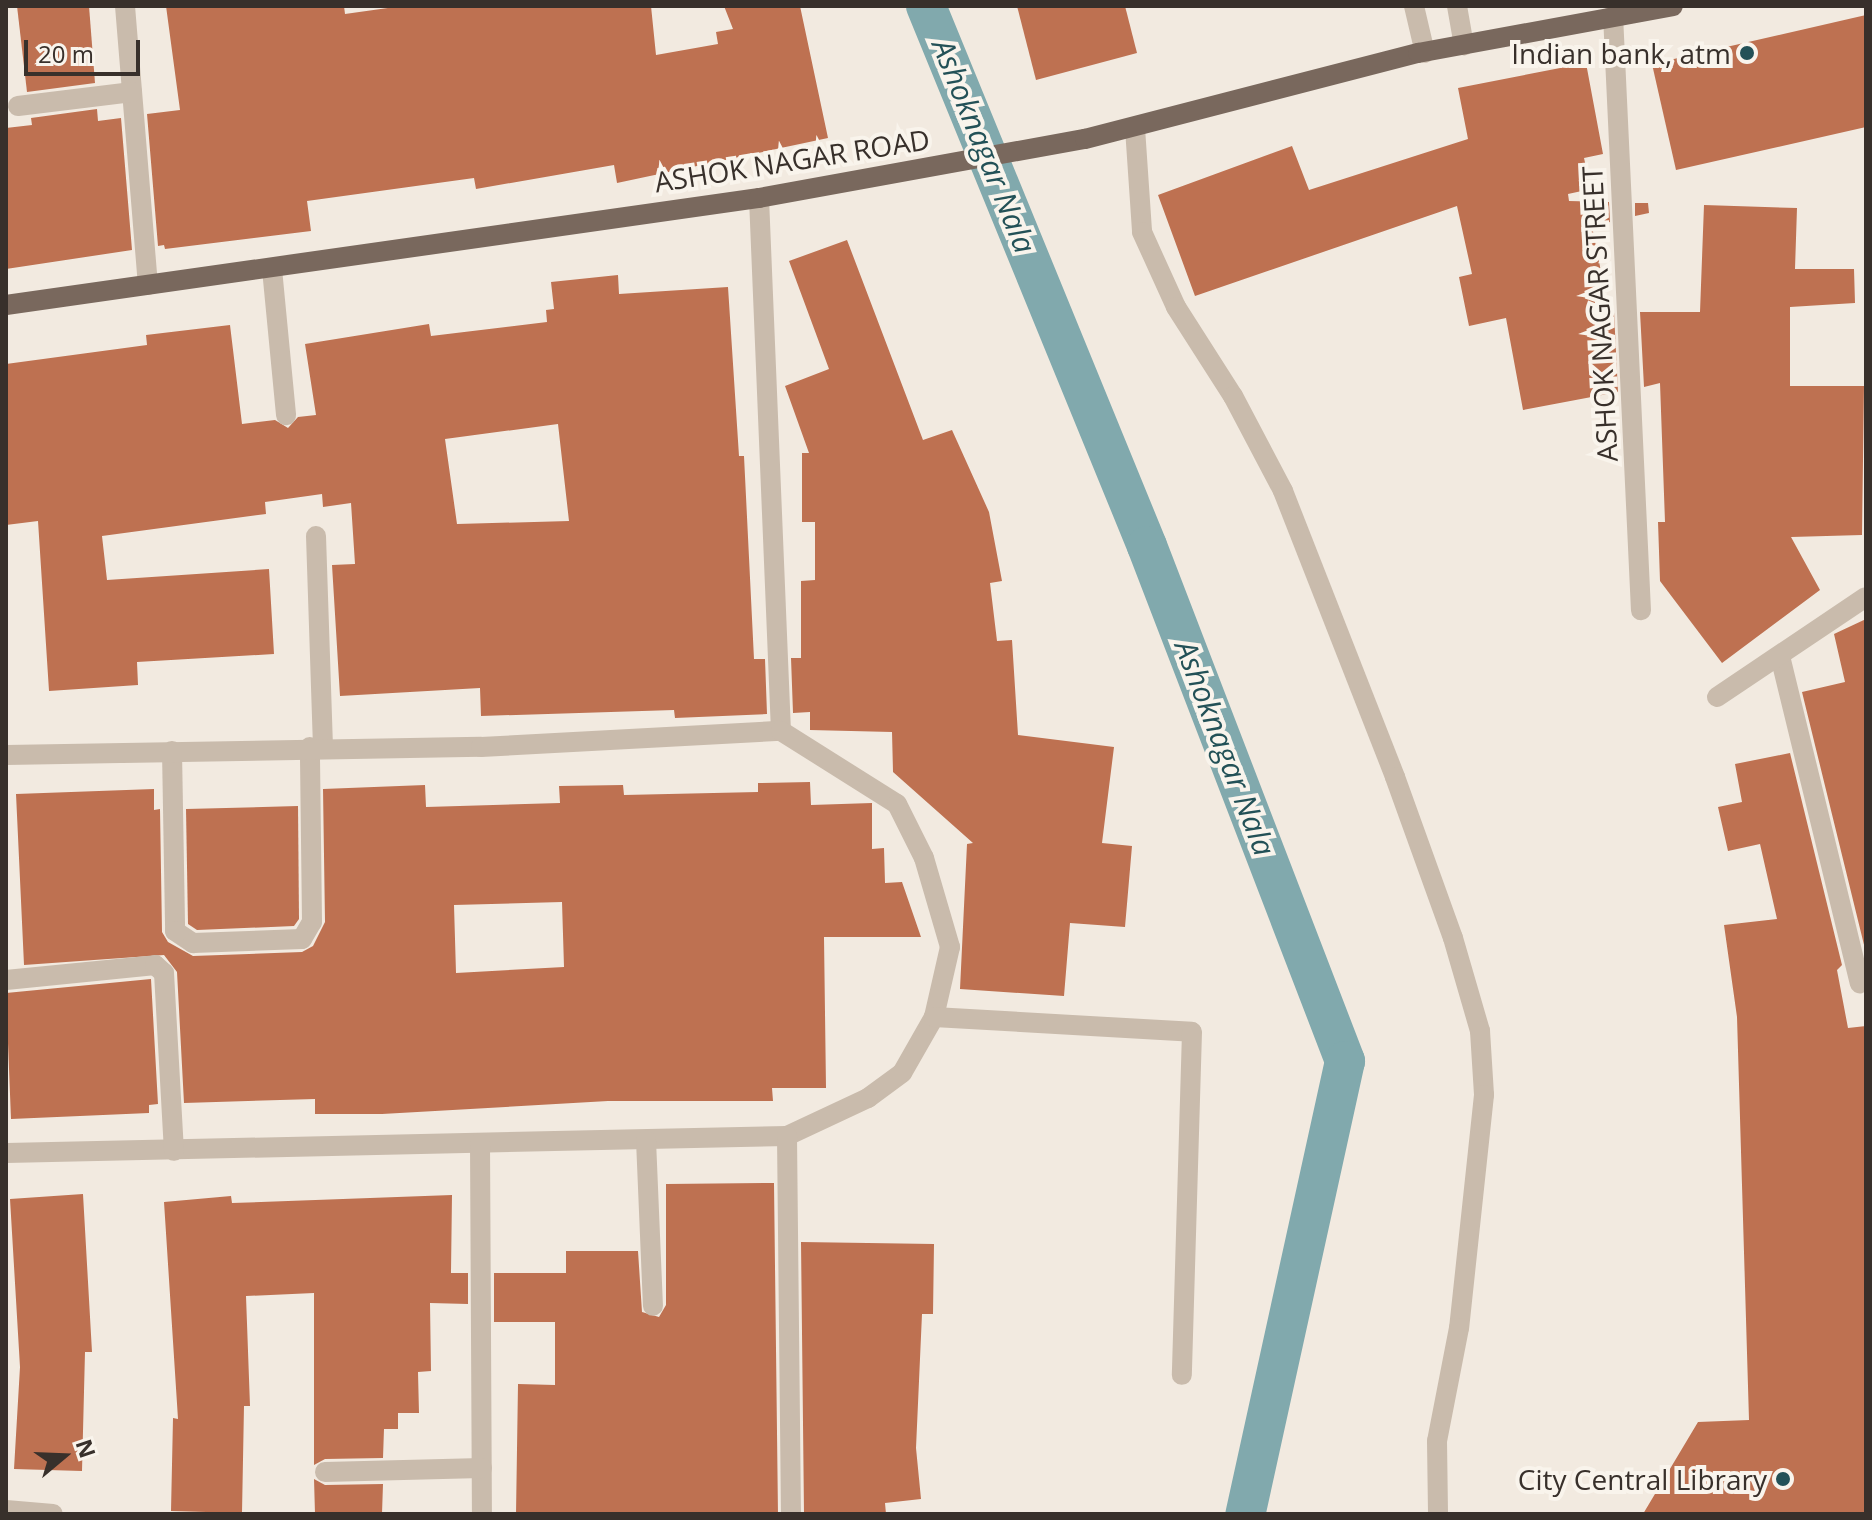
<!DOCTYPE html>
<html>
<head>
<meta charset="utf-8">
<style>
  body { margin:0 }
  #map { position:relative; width:1872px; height:1520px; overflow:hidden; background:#f2eae0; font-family:"Open Sans",sans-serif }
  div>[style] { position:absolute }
  .canal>* { height:40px; margin:-20px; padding:0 20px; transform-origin:20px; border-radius:20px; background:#81a9ad }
  .building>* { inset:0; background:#be7151 }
  .minor>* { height:20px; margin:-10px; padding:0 10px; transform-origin:10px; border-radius:10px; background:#c9bbac }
  .major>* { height:20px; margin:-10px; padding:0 10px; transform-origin:10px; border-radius:10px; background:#79685d }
  .dots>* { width:22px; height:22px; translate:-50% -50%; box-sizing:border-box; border:4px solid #f9f4ec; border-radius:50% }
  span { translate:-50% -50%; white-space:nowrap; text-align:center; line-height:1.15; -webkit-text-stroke:8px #f9f4ec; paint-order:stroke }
  .poi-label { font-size:28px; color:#38302b }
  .right { translate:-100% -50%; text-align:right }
  .street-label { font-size:28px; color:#38302b }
  .water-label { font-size:30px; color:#235157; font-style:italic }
  .frame { position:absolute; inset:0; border:8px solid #38302b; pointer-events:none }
  .north { position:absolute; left:24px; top:1416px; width:80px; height:80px; -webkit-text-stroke:6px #f9f4ec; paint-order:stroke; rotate:71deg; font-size:22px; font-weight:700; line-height:32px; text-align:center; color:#38302b }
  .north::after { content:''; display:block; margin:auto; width:28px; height:36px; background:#38302b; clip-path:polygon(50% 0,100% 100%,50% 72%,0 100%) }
  .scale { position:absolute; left:24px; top:40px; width:116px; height:36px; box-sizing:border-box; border:4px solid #38302b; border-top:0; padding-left:10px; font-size:24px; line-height:28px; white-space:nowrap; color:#38302b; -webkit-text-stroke:6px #f9f4ec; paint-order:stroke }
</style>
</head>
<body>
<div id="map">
  <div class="canal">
    <i style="left:926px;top:6px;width:583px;rotate:67.74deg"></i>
    <i style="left:1147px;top:546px;width:552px;rotate:68.97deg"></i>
    <i style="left:1345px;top:1061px;width:464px;rotate:102.4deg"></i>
  </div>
  <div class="building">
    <i style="clip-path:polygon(17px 6px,89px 6px,95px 83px,27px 92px)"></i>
    <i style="clip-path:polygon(166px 6px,344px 6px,345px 14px,402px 6px,651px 6px,656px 55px,718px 44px,716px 32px,733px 29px,724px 6px,800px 6px,828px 138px,617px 183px,614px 165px,476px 189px,474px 178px,307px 201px,311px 231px,165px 249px,164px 245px,158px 246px,147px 114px,180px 110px)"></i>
    <i style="clip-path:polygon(1017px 6px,1125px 6px,1137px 53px,1036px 80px)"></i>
    <i style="clip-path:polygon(1866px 15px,1866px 127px,1676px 170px,1652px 64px)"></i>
    <i style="clip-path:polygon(1586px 63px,1603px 154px,1584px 158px,1591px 189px,1568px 194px,1569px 201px,1609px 202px,1610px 222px,1592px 226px,1609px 312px,1614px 312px,1618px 392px,1523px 410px,1506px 318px,1469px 326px,1459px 277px,1472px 274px,1457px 206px,1195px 296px,1158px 195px,1292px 146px,1309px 190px,1468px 139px,1458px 88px)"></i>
    <i style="clip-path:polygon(97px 109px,98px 121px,121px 118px,132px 250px,6px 269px,6px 128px,32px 125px,31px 118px)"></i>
    <i style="clip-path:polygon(1635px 203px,1648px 203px,1649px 213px,1635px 216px)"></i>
    <i style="clip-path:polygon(1704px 205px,1797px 208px,1795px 269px,1854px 269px,1855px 303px,1790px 307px,1790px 386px,1864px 386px,1862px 535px,1791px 537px,1820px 590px,1722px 663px,1660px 581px,1658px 522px,1665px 522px,1660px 383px,1644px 387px,1640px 312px,1700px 312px)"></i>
    <i style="clip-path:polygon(847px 240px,923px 440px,952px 430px,989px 512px,1002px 581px,990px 583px,997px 641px,1012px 640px,1018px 735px,1114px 747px,1102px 843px,1132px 846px,1125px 927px,1070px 923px,1064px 996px,960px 989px,967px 844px,973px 843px,893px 772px,892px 732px,810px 730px,810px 712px,793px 713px,791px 658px,801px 658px,801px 581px,815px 580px,815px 522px,802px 522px,802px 453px,809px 453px,785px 386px,829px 369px,789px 261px)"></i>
    <i style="clip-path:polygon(evenodd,618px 275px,619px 294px,728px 287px,739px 456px,744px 456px,754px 659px,765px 659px,767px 714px,675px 718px,674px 710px,481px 716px,480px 688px,340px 696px,332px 565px,355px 564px,351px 503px,323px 507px,322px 494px,265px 502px,266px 514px,102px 536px,107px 580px,269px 569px,274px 654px,137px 662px,138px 685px,49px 691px,38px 521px,6px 525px,6px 364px,147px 345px,146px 335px,230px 325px,242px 424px,275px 420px,288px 428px,298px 417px,316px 415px,305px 344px,429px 324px,431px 336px,547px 322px,546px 310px,554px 309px,551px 282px,618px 275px,558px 424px,569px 521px,457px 524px,445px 439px,558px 424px)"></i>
    <i style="clip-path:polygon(1866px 619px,1866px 953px,1802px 692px,1845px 682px,1834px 634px)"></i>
    <i style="clip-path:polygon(1790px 753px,1842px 965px,1837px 970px,1848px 1028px,1866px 1026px,1866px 1514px,1643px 1514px,1698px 1422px,1749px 1420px,1737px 1017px,1724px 925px,1777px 919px,1760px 844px,1728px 851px,1718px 807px,1742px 802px,1735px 764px)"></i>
    <i style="clip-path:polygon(evenodd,810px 782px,811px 805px,872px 803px,872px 849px,884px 848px,885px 883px,902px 882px,921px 937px,824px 937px,826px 1088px,772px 1088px,773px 1101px,608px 1101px,382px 1114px,315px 1114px,315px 1099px,184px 1103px,177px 972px,164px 955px,24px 965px,16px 794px,154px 789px,154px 810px,160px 809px,162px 932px,168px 942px,193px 956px,302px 952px,313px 946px,325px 922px,323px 789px,425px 785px,426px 807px,560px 803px,559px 786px,623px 785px,624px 795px,758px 792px,758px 783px,810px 782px,562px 902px,564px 967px,456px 973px,454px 905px,562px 902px)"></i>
    <i style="clip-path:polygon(298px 806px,299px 919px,294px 926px,197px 930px,188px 924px,186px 809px)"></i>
    <i style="clip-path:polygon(151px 979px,158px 1104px,149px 1105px,149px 1113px,11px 1119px,6px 993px)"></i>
    <i style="clip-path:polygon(774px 1183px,778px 1514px,516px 1514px,518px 1384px,555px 1385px,555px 1322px,494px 1322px,494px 1273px,566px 1273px,566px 1251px,638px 1251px,642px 1312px,659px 1317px,666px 1305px,666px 1184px)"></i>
    <i style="clip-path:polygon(83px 1194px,92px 1352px,85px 1352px,82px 1471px,14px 1469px,20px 1367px,10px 1199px)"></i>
    <i style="clip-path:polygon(452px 1195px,451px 1273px,468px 1273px,468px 1304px,430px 1303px,431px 1371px,418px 1372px,419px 1413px,398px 1413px,398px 1429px,384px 1429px,383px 1458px,325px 1459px,314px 1465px,314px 1293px,246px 1296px,250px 1406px,244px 1406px,242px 1513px,171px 1511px,173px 1418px,178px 1419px,164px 1202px,231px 1196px,232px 1203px)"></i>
    <i style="clip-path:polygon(801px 1242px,934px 1244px,933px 1314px,922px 1314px,916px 1448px,921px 1499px,885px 1503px,886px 1514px,804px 1514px)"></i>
    <i style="clip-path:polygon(314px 1479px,325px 1485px,383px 1484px,382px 1514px,315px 1514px)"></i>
  </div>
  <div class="minor">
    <i style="left:125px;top:6px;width:280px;rotate:85.3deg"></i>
    <i style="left:1414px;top:6px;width:48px;rotate:76.8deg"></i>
    <i style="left:1457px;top:6px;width:40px;rotate:80deg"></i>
    <i style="left:1613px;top:15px;width:596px;rotate:87.31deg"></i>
    <i style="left:18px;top:106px;width:115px;rotate:-7deg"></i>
    <i style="left:1135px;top:128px;width:104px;rotate:86.1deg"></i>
    <i style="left:1142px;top:232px;width:82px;rotate:65.6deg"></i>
    <i style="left:1176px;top:307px;width:106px;rotate:57.4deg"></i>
    <i style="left:1233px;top:396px;width:107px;rotate:62.2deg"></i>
    <i style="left:1283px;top:491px;width:307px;rotate:68.6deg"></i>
    <i style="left:1395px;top:777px;width:171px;rotate:70.2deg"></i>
    <i style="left:1453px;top:938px;width:97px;rotate:73.8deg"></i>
    <i style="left:1480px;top:1031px;width:64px;rotate:86.4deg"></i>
    <i style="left:1484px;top:1095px;width:234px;rotate:96.1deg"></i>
    <i style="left:1459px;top:1328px;width:115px;rotate:101deg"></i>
    <i style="left:1437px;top:1441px;width:73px;rotate:89.2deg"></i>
    <i style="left:759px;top:198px;width:533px;rotate:87.64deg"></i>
    <i style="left:272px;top:269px;width:147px;rotate:84.5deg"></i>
    <i style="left:316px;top:536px;width:210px;rotate:88.1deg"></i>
    <i style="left:1780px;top:656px;width:337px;rotate:76.3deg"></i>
    <i style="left:1717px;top:697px;width:179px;rotate:-33.9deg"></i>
    <i style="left:172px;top:751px;width:180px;rotate:89deg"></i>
    <i style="left:175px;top:931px;width:22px;rotate:34deg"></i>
    <i style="left:193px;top:943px;width:109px;rotate:-2.1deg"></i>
    <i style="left:302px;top:939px;width:20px;rotate:-60deg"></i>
    <i style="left:312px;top:922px;width:175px;rotate:-90.7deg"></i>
    <i style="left:6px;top:755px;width:475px;rotate:-1deg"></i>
    <i style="left:481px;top:747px;width:300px;rotate:-3.1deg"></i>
    <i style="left:781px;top:731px;width:137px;rotate:32.2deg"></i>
    <i style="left:897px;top:804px;width:60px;rotate:63.4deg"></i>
    <i style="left:924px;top:858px;width:93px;rotate:73.7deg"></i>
    <i style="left:950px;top:947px;width:72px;rotate:102.9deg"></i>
    <i style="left:934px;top:1017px;width:64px;rotate:119.7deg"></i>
    <i style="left:902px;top:1073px;width:42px;rotate:143.7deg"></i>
    <i style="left:868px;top:1098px;width:89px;rotate:154.9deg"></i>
    <i style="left:787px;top:1136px;width:781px;rotate:178.75deg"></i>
    <i style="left:6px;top:980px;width:150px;rotate:-5.7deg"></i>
    <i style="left:155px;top:965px;width:12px;rotate:42deg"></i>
    <i style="left:164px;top:973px;width:178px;rotate:86.8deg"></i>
    <i style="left:934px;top:1017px;width:258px;rotate:3.3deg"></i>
    <i style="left:1192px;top:1032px;width:343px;rotate:91.7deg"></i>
    <i style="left:787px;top:1136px;width:378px;rotate:89.4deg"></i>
    <i style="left:646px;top:1140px;width:166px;rotate:87.6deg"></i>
    <i style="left:480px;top:1143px;width:371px;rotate:89.7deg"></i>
    <i style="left:325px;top:1472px;width:157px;rotate:-1.5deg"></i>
    <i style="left:6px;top:1510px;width:47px;rotate:4.9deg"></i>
  </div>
  <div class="major">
    <i style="left:6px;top:305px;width:761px;rotate:-8.09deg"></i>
    <i style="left:759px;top:198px;width:331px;rotate:-10.3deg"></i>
    <i style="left:1085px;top:139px;width:344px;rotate:-14.5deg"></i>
    <i style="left:1418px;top:53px;width:259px;rotate:-10.4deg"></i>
  </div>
  <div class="dots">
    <i style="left:1747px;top:53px;background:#235157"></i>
    <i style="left:1783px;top:1479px;background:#235157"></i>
  </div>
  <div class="poi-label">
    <span class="right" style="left:1731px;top:53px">Indian bank, atm</span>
    <span class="right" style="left:1767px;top:1479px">City Central Library</span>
  </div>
  <div class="street-label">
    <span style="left:792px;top:160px;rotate:-9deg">ASHOK NAGAR ROAD</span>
    <span style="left:1599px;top:314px;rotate:-93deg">ASHOK NAGAR STREET</span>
  </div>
  <div class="water-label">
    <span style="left:984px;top:146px;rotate:68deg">Ashoknagar Nala</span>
    <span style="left:1225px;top:748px;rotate:69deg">Ashoknagar Nala</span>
  </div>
  <div class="frame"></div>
  <div class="north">N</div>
  <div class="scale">20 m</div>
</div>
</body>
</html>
